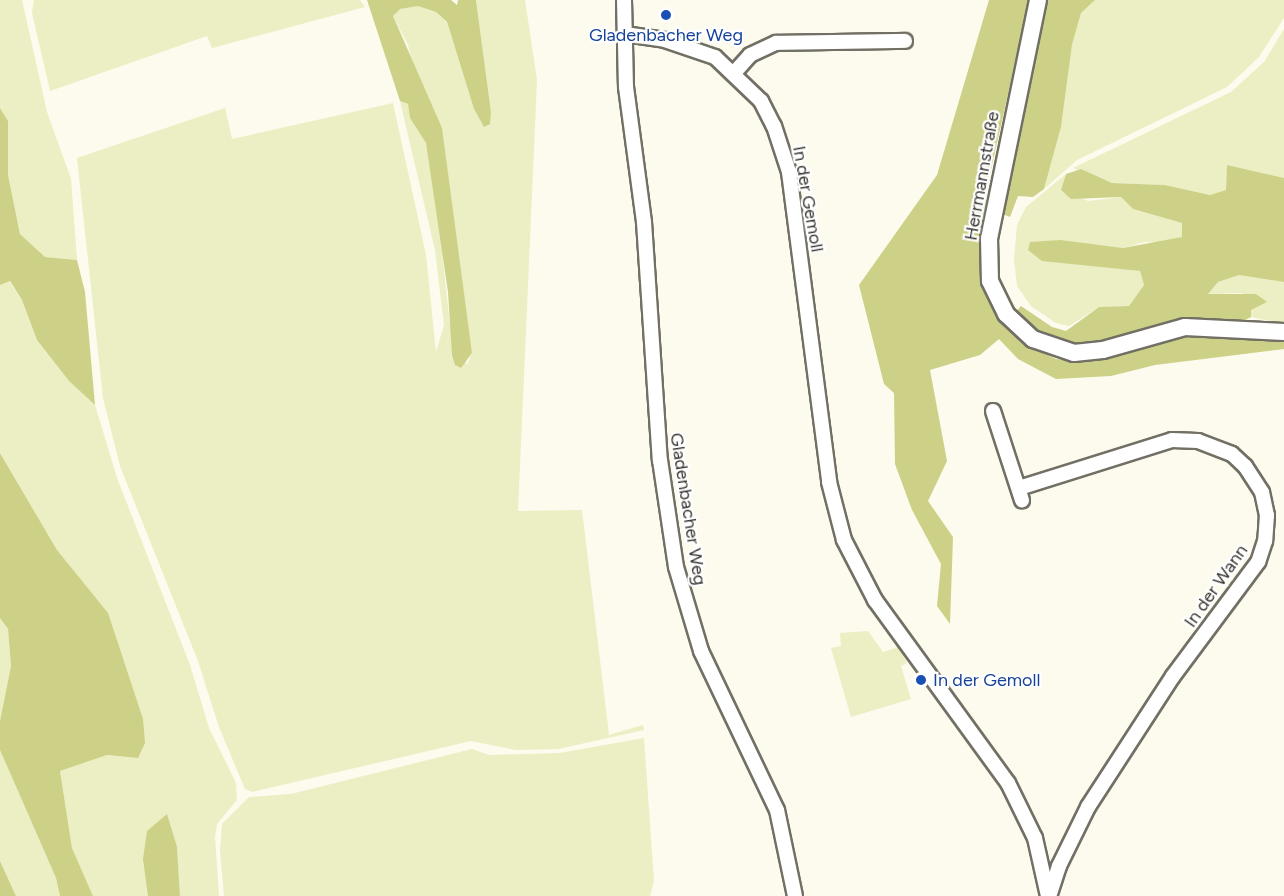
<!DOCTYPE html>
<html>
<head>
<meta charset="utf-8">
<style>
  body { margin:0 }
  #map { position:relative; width:1284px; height:896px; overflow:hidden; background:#fdfaee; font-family:Figtree,sans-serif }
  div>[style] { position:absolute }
  .green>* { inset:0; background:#ebefc3 }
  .forest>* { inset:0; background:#ccd187 }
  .roads { filter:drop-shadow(2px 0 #727065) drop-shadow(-2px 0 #727065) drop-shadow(0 2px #727065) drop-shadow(0 -2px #727065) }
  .minor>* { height:14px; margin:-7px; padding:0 7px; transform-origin:7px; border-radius:7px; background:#fff }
  .tertiary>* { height:16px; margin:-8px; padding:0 8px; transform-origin:8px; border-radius:8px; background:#fff }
  .dots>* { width:16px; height:16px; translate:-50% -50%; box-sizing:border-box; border:3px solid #fff; border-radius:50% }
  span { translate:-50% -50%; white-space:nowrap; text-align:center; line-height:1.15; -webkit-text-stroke:4.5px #fff; paint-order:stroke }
  .transit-label { font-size:18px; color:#164399 }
  .left { translate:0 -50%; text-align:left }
  .street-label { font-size:18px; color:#373631 }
</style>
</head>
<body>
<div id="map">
  <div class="green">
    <i style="clip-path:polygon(0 0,22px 0,47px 112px,71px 179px,77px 260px,45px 257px,20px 234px,8px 175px,8px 121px,0 108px)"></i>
    <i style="clip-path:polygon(34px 0,360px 0,365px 7px,212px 48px,207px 36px,50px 91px,32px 13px)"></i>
    <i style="clip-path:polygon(476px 0,525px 0,537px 80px,518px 511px,582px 510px,609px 735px,643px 725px,644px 730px,558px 749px,516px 750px,471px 741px,252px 792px,245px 789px,219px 727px,198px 661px,120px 466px,103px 398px,77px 158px,225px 108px,232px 139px,393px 103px,426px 255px,436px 352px,444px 325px,435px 250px,400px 101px,408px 104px,411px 118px,426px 143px,434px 175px,450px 326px,467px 365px,472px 353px,453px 221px,408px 45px,393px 16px,399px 9px,418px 6px,436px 12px,447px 23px,474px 109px,484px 127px,491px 112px)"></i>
    <i style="clip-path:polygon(1095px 0,1284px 0,1284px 18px,1259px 57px,1227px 87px,1077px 160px,1044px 189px,1061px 127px,1072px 45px,1081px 13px)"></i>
    <i style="clip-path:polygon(1284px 29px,1284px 178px,1227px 165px,1226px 190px,1210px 195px,1165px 185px,1112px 183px,1073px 168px,1231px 92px,1264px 62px)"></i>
    <i style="clip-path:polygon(1066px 174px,1061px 190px,1088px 201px,1121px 197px,1133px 209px,1182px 223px,1182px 237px,1165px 242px,1145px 242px,1123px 248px,1061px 240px,1044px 243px,1092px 265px,1140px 271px,1144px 285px,1129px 306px,1099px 307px,1069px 326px,1056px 323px,1031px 306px,1017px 286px,1014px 260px,1017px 225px,1026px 207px)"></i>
    <i style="clip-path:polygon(1239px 275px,1284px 282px,1284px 324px,1251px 317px,1242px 293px,1208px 294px,1218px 282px)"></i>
    <i style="clip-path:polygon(9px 281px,22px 300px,37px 340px,69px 381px,95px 405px,117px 478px,190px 665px,209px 728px,236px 783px,237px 800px,217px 824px,215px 837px,219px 896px,180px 896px,177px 847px,148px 889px,148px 896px,93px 896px,72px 848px,60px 771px,107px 755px,138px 758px,108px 614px,57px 550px,0 453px,0 285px)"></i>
    <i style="clip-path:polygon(0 618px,8px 629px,11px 666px,0 721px)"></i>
    <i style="clip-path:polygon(868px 631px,883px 652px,899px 647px,907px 663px,901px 666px,911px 699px,851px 717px,831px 648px,841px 646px,840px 633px)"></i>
    <i style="clip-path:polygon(644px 738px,654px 881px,650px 896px,224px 896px,220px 851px,222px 824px,249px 797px,291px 794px,472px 749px,489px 755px,560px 753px)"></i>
    <i style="clip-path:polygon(0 750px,56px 878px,60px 896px,16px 896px,0 861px)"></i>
  </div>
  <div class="forest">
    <i style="clip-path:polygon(367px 0,451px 0,457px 5px,458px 0,476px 0,491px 112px,490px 124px,484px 127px,474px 109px,447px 22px,436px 12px,418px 6px,400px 9px,393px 16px,442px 128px,472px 353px,461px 368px,455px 365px,452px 355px,448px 292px,426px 143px,410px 118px,408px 104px,400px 101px)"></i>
    <i style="clip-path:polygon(989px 0,1029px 0,987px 188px,981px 269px,988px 300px,1001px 319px,1028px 345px,1056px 359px,1081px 362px,1161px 340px,1203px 334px,1284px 342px,1284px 349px,1155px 365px,1111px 376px,1056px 379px,1018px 359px,999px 339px,980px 355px,930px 370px,947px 461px,928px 501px,953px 537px,950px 624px,937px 606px,941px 564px,912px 510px,895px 464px,894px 393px,884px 384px,859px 285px,937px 175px)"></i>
    <i style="clip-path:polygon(1047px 0,1095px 0,1081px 13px,1072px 45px,1061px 127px,1044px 189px,1033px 197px,1018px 196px,1010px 217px,1000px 213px)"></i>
    <i style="clip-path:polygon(0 108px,8px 121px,8px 175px,20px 234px,45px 257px,77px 260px,85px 292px,95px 405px,69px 381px,37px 340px,22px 300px,10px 281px,0 285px)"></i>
    <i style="clip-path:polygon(1227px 165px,1284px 178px,1284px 282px,1239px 275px,1218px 282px,1208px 294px,1256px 294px,1267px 302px,1251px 310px,1251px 317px,1238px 324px,1186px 320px,1082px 348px,1055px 343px,1015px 313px,1021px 306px,1052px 327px,1066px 331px,1099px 307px,1129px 306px,1144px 285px,1140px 271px,1042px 261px,1028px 250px,1030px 242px,1061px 240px,1123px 248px,1182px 237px,1182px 223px,1133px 209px,1121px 197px,1071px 199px,1061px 190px,1066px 174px,1081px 169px,1112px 183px,1165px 185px,1210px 195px,1226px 190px)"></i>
    <i style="clip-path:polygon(0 453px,57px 550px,108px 613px,143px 719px,145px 743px,138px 758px,107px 755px,60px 771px,72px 848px,93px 896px,60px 896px,56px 878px,0 750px,0 721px,11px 666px,8px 629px,0 618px)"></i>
    <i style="clip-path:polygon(167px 814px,177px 847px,180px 896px,148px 896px,143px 859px,147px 831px)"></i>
    <i style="clip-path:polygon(0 861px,16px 896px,0 896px)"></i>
  </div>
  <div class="roads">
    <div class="minor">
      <i style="left:624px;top:0;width:87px;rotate:88.7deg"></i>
      <i style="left:626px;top:87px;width:136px;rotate:82.4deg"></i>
      <i style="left:644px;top:222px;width:239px;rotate:86.2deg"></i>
      <i style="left:660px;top:460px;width:108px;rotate:81.5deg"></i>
      <i style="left:676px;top:567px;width:88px;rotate:73.4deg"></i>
      <i style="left:701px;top:651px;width:176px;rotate:64.5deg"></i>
      <i style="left:777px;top:810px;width:88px;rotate:78.2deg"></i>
      <i style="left:625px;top:34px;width:40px;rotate:8.5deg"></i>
      <i style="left:665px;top:40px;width:53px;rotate:18.8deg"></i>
      <i style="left:715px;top:57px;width:64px;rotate:43.7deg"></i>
      <i style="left:761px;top:101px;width:28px;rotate:63deg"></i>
      <i style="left:774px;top:126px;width:48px;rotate:71.9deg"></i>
      <i style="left:789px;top:172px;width:313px;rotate:82.6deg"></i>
      <i style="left:829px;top:482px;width:60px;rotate:75.5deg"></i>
      <i style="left:844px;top:540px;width:68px;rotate:62.7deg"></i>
      <i style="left:875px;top:600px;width:226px;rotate:54deg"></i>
      <i style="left:1008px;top:783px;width:61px;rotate:63.9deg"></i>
      <i style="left:1035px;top:838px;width:59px;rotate:77.4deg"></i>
      <i style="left:734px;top:73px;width:24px;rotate:-48deg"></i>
      <i style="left:750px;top:55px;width:29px;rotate:-25deg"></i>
      <i style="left:776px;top:43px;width:129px;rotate:-0.9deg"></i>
      <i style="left:993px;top:411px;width:94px;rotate:72deg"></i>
      <i style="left:1019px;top:488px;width:160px;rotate:-17.4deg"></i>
      <i style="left:1172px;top:440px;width:26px;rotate:2deg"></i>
      <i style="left:1198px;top:441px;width:36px;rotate:21deg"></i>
      <i style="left:1232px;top:454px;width:18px;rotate:43deg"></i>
      <i style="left:1245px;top:466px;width:31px;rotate:57deg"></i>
      <i style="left:1262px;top:492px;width:24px;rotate:78deg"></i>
      <i style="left:1267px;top:515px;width:26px;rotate:94deg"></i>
      <i style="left:1265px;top:541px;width:22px;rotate:108deg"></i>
      <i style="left:1258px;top:562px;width:142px;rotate:126.7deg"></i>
      <i style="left:1173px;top:676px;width:156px;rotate:123deg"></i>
      <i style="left:1088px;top:807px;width:66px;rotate:116.2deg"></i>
      <i style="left:1059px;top:866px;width:29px;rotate:108deg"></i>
    </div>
    <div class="tertiary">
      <i style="left:1038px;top:0;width:243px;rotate:101.6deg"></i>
      <i style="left:989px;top:238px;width:43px;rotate:88.7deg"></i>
      <i style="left:990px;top:281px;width:37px;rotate:64deg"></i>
      <i style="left:1006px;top:314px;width:37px;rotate:43deg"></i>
      <i style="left:1033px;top:339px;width:43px;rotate:18.9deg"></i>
      <i style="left:1074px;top:353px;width:29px;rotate:-6deg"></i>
      <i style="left:1103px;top:350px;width:85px;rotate:-15.7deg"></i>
      <i style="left:1185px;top:327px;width:99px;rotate:2.9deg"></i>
    </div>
  </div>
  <div class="dots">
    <i style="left:666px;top:15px;background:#1a4fb4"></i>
    <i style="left:921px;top:680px;background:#1a4fb4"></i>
  </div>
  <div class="transit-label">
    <span style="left:666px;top:35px">Gladenbacher Weg</span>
    <span class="left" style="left:933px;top:680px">In der Gemoll</span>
  </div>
  <div class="street-label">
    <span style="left:982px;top:176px;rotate:-80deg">Herrmannstraße</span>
    <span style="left:808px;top:199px;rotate:80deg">In der Gemoll</span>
    <span style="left:688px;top:509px;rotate:81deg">Gladenbacher Weg</span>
    <span style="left:1216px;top:586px;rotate:-55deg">In der Wann</span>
  </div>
</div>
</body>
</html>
